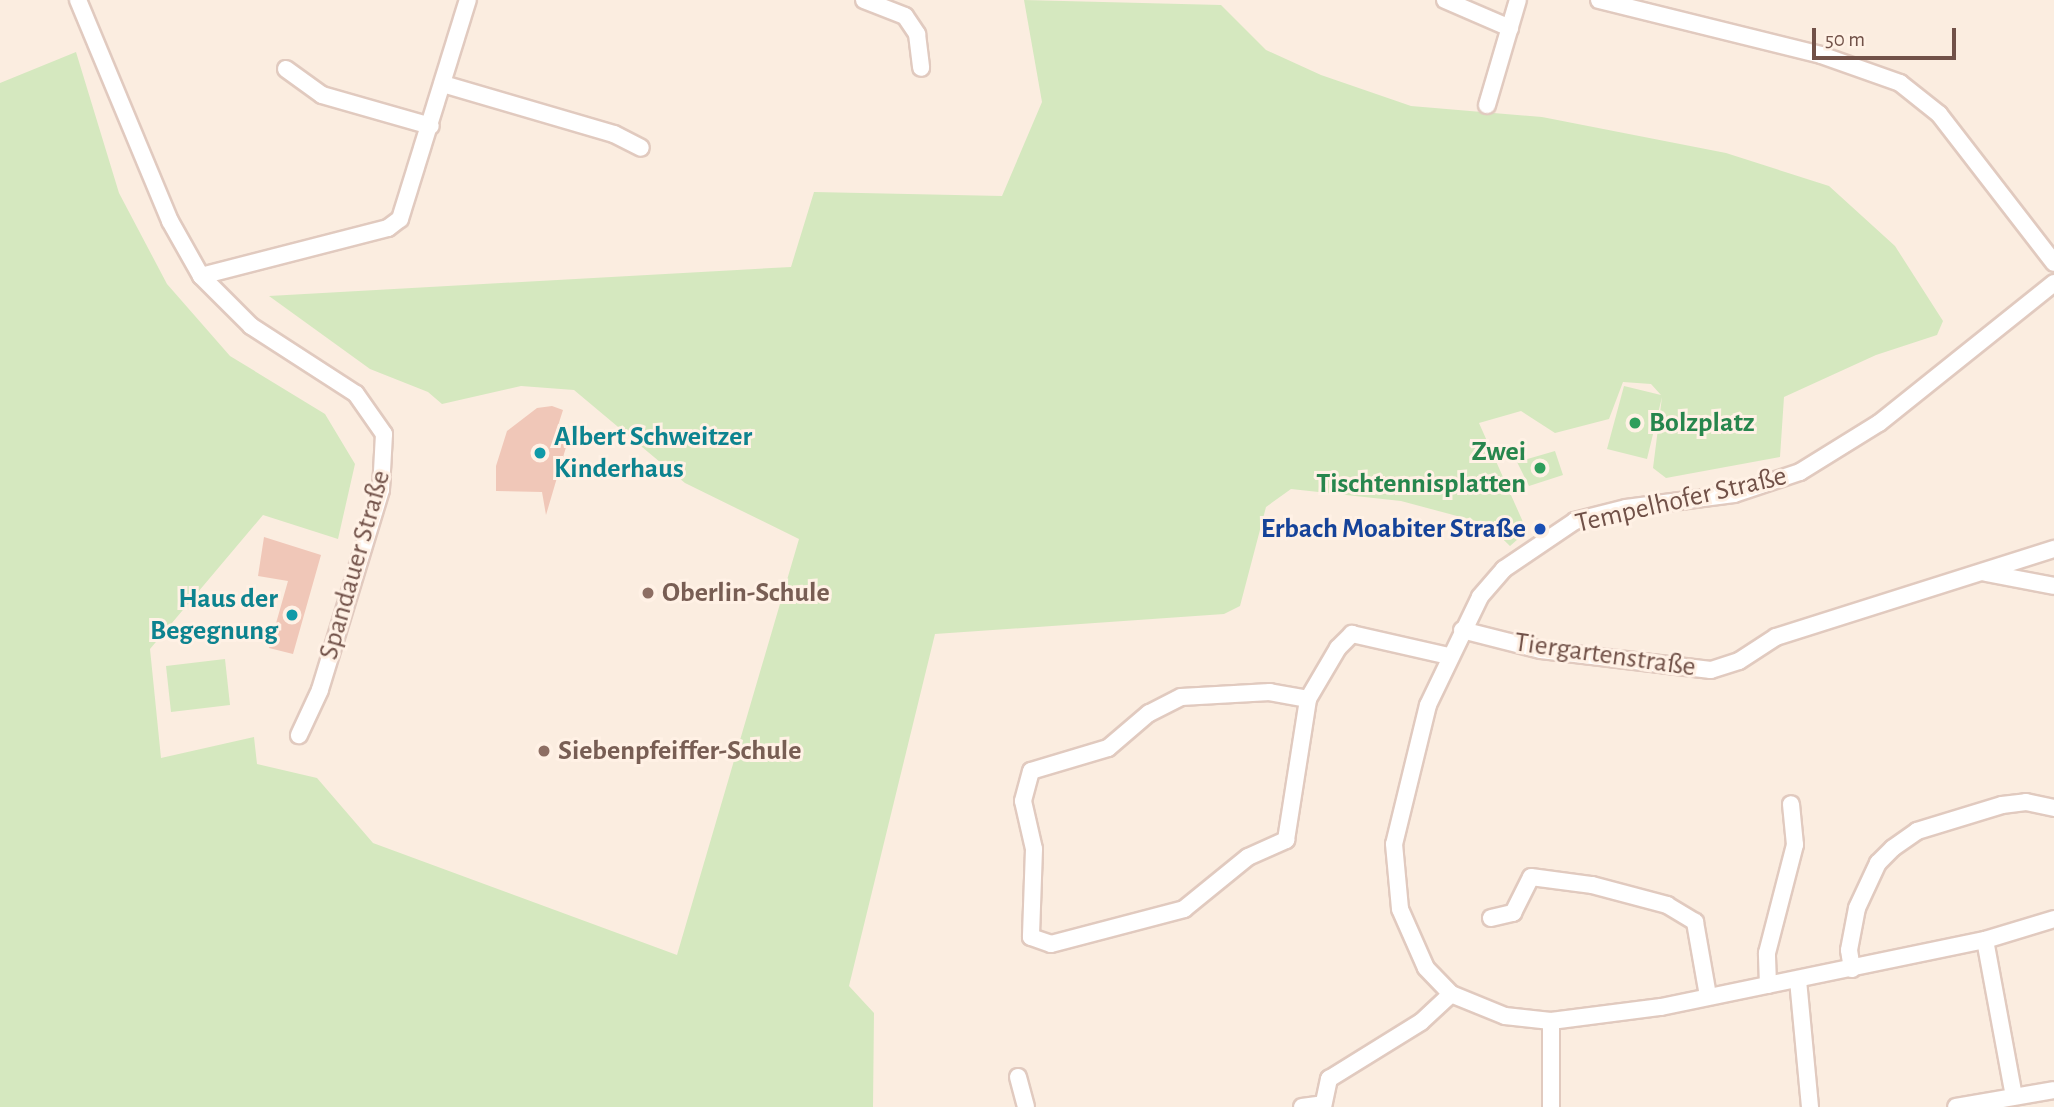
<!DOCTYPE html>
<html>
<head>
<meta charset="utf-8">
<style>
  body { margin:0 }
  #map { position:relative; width:2054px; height:1107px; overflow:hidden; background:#fbede0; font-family:"Alegreya Sans",sans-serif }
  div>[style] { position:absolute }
  .green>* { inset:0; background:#d5e8bf }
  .building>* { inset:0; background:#f0c7b8 }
  .roads { filter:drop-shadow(2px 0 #e1cabf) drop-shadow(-2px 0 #e1cabf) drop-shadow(0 2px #e1cabf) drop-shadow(0 -2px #e1cabf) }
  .street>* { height:16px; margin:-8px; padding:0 8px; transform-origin:8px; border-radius:8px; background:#fff }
  .dots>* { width:19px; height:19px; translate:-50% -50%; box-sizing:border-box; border:4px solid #fff1e5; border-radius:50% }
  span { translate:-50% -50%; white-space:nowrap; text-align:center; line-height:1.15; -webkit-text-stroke:6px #fff1e5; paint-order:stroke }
  .leisure-label { font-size:28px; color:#27864d; font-weight:700 }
  .left { translate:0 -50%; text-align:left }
  .right { translate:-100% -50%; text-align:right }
  .culture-label { font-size:28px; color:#0d838f; font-weight:700 }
  .street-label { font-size:28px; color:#715148 }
  .transit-label { font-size:28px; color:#164399; font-weight:700 }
  .education-label { font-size:28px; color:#785e54; font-weight:700 }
  .scale { position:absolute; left:1812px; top:28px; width:144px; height:32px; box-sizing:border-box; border:4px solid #715148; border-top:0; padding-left:9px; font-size:21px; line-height:24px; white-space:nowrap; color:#715148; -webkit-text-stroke:5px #fff1e5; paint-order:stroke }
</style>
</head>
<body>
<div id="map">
  <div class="green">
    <i style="clip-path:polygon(1024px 0,1221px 5px,1266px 50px,1321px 75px,1411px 106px,1542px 117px,1726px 153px,1829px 186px,1895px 246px,1943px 321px,1937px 335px,1876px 355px,1784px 397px,1780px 457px,1666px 478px,1653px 468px,1662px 397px,1647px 459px,1607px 449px,1624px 386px,1661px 395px,1651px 384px,1623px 382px,1609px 419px,1555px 433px,1521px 411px,1479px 423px,1527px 531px,1510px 546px,1487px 524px,1401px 501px,1291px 489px,1266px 507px,1240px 606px,1224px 614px,935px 634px,849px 986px,874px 1013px,873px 1107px,0 1107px,0 83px,76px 52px,119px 193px,167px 284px,230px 356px,325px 414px,355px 464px,338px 539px,263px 515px,150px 649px,161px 758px,254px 737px,257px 764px,317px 778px,373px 843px,677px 955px,799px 539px,685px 483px,574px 390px,521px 386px,442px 404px,428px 392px,370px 369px,269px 296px,791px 267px,814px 192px,1002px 196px,1042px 102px)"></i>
    <i style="clip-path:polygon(1555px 451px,1563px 475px,1529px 486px,1517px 462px)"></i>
    <i style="clip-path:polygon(225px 659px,230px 705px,171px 712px,166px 666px)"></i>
  </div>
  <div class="building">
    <i style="clip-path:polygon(552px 406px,563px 410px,556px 432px,569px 437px,546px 515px,542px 492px,496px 491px,496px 466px,507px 431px,537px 408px)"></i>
    <i style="clip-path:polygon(264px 537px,321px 555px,293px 654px,269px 648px,288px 581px,258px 576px)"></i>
  </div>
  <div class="roads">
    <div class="street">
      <i style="left:78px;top:0;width:239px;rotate:67.4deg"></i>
      <i style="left:170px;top:221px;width:63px;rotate:60.6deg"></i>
      <i style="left:201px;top:276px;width:71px;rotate:45deg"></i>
      <i style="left:251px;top:326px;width:125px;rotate:32.9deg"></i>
      <i style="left:356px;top:394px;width:49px;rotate:55deg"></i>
      <i style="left:384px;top:434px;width:56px;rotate:93.1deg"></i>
      <i style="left:381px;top:490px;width:209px;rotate:107deg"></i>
      <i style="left:320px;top:690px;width:50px;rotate:115deg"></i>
      <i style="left:864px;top:0;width:44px;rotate:21.3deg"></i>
      <i style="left:905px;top:16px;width:22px;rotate:56deg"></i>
      <i style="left:917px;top:34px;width:34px;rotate:83deg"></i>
      <i style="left:1445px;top:0;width:71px;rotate:23.3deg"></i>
      <i style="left:1599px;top:0;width:229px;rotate:13.9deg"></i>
      <i style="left:1821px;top:55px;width:84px;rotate:19.5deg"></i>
      <i style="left:1900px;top:83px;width:50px;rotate:38.5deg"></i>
      <i style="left:1939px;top:114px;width:188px;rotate:52.3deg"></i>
      <i style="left:286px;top:69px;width:44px;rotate:35.8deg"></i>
      <i style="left:322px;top:95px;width:113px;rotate:15.9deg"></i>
      <i style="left:443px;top:84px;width:178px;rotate:16.3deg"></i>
      <i style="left:614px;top:134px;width:30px;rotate:27deg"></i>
      <i style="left:1487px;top:105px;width:109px;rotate:-73.6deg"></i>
      <i style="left:201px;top:276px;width:193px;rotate:-14.4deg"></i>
      <i style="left:388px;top:228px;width:15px;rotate:-37deg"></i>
      <i style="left:400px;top:219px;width:229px;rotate:-72.8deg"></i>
      <i style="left:2054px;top:283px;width:224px;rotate:141.3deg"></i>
      <i style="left:1879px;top:423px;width:93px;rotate:148.2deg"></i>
      <i style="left:1800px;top:472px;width:70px;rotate:161.6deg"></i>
      <i style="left:1734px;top:494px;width:109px;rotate:172.6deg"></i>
      <i style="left:1626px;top:508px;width:53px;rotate:165.7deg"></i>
      <i style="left:1575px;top:521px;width:86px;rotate:145.9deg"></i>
      <i style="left:1504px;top:569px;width:37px;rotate:131deg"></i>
      <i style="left:1480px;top:597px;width:120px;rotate:115.7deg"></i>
      <i style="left:1428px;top:705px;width:143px;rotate:103.7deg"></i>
      <i style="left:1394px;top:844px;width:65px;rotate:84.7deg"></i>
      <i style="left:1400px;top:909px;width:64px;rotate:66.2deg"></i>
      <i style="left:1426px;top:968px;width:36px;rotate:46deg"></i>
      <i style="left:1451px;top:994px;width:58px;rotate:22.2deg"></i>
      <i style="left:1505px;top:1016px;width:46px;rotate:6.2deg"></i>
      <i style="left:1551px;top:1021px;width:111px;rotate:-7.3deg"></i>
      <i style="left:1661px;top:1007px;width:331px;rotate:-11.7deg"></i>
      <i style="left:1985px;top:940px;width:72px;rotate:-16.9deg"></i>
      <i style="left:1986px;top:573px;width:69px;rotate:10.8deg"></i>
      <i style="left:1462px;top:630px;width:81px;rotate:14.2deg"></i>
      <i style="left:1541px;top:650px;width:171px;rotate:6.7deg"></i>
      <i style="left:1711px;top:670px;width:29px;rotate:-18deg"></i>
      <i style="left:1739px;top:661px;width:44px;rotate:-33deg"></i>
      <i style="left:1776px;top:637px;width:292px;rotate:-17.6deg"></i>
      <i style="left:1308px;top:699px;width:39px;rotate:-170deg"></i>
      <i style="left:1270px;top:692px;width:89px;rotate:176.8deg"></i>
      <i style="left:1181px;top:697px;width:36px;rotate:153deg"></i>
      <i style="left:1149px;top:713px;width:54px;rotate:139.5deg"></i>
      <i style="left:1108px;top:748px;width:80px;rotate:163.4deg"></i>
      <i style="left:1031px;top:771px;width:31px;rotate:105deg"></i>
      <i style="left:1023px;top:801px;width:49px;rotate:77.1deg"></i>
      <i style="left:1034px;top:849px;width:88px;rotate:92deg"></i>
      <i style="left:1031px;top:937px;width:21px;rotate:19deg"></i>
      <i style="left:1051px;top:944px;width:138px;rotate:-14.7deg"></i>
      <i style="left:1184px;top:909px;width:82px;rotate:-39.1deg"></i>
      <i style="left:1248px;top:857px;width:42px;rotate:-24.1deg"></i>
      <i style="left:1286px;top:840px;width:143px;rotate:-81.1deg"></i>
      <i style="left:1308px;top:699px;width:59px;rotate:-59.5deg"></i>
      <i style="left:1338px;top:648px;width:20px;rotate:-45deg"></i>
      <i style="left:1352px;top:634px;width:99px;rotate:12.8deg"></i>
      <i style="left:1491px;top:918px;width:23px;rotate:-13deg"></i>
      <i style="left:1513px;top:913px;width:40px;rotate:-63.4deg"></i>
      <i style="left:1531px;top:877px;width:62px;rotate:7.5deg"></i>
      <i style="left:1592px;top:885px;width:78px;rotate:14.9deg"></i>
      <i style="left:1667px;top:905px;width:33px;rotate:31deg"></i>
      <i style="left:1695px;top:922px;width:75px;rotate:80deg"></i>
      <i style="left:1985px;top:940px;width:159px;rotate:79.5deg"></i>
      <i style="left:1852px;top:969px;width:19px;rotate:-99deg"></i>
      <i style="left:1849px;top:950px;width:43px;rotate:-79.2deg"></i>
      <i style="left:1857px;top:908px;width:50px;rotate:-65deg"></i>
      <i style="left:1878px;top:863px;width:21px;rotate:-45deg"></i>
      <i style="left:1893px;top:848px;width:29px;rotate:-35deg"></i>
      <i style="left:1917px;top:831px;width:89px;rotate:-17deg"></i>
      <i style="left:2002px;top:805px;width:24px;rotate:-7deg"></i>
      <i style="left:2026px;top:802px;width:29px;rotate:12deg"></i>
      <i style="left:1798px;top:980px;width:128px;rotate:84.6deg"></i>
      <i style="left:1768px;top:985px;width:32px;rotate:-92deg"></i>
      <i style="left:1767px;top:953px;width:112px;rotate:-75.5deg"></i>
      <i style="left:1795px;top:845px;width:41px;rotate:-95.6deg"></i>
      <i style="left:1551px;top:1021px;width:86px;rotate:90deg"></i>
      <i style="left:1018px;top:1077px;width:31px;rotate:75deg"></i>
      <i style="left:1302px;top:1107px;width:21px;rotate:-8deg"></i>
      <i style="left:1323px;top:1107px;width:29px;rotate:-78deg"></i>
      <i style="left:1329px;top:1079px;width:108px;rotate:-31.8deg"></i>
      <i style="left:1421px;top:1022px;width:41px;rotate:-43deg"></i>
      <i style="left:1956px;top:1107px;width:99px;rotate:-9.8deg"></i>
    </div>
  </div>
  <div class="dots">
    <i style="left:1635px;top:423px;background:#2e9e5b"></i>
    <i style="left:540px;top:453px;background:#0f9aa8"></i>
    <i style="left:1540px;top:468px;background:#2e9e5b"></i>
    <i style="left:1540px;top:529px;background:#1a4fb4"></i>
    <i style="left:648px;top:593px;background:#8d6e63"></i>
    <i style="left:292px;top:615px;background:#0f9aa8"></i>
    <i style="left:544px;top:751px;background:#8d6e63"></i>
  </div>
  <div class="leisure-label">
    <span class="left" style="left:1649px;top:423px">Bolzplatz</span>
    <span class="right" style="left:1526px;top:468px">Zwei<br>Tischtennisplatten</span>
  </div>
  <div class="culture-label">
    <span class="left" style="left:554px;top:453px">Albert Schweitzer<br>Kinderhaus</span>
    <span class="right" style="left:278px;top:615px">Haus der<br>Begegnung</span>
  </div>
  <div class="street-label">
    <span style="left:1681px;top:500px;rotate:-13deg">Tempelhofer Straße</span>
    <span style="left:355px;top:565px;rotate:-74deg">Spandauer Straße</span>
    <span style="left:1605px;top:655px;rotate:8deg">Tiergartenstraße</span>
  </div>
  <div class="transit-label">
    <span class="right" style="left:1526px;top:529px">Erbach Moabiter Straße</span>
  </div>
  <div class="education-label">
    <span class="left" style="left:662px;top:593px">Oberlin-Schule</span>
    <span class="left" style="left:558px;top:751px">Siebenpfeiffer-Schule</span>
  </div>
  <div class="scale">50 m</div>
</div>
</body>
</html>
